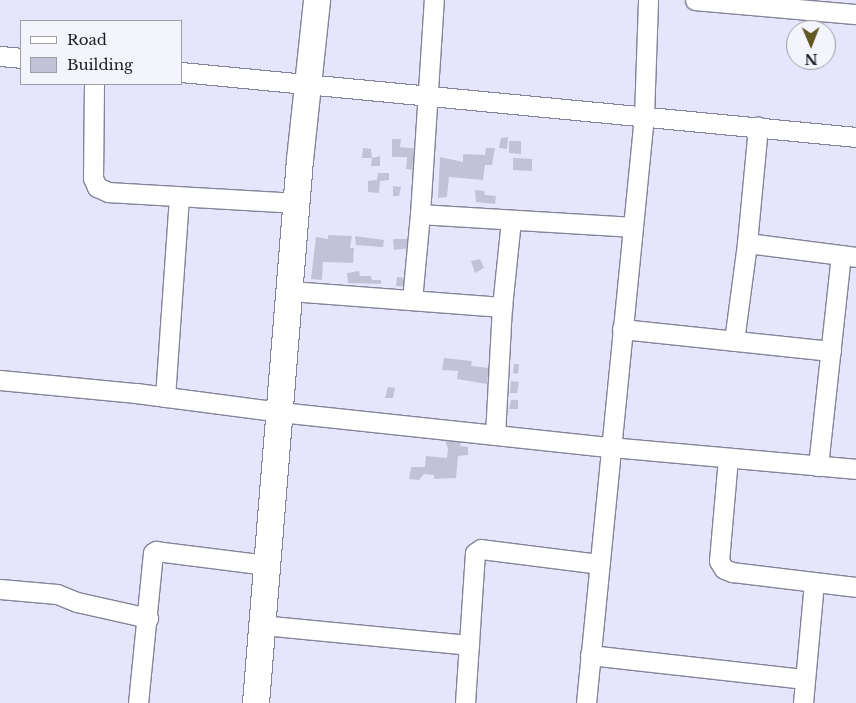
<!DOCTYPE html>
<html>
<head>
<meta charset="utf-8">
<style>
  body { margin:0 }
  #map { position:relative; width:856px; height:703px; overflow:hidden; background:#e5e5fc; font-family:"Libre Baskerville",serif }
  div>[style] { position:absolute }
  .building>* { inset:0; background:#c2c2d7 }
  .roads { filter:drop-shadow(1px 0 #848498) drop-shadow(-1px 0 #848498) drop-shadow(0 1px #848498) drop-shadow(0 -1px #848498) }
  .street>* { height:19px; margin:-9.5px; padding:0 9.5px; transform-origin:9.5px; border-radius:9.5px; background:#fff }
  .secondary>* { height:26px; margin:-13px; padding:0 13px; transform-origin:13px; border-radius:13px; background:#fff }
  span { translate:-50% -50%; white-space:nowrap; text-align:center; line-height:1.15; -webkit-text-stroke:5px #f4f4fd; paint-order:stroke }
  .legend { position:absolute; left:20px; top:20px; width:162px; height:65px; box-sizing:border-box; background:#f4f4fd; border:1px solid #9d9da6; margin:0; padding:6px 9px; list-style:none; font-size:15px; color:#1b1b23 }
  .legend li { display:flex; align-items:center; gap:10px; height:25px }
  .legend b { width:25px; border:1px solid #9d9da6 }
  .north { position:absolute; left:786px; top:20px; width:50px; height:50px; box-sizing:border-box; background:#f4f4fd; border:1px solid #9d9da6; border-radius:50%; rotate:179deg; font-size:14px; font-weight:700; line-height:20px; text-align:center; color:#1b1b23 }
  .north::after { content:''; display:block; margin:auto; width:18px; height:22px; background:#625623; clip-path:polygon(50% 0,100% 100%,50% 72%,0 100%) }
</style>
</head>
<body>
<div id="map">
  <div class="building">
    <i style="clip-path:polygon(508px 137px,507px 149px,499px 148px,501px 138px)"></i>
    <i style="clip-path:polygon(392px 139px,401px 139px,400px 147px,421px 149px,420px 171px,406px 169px,407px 157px,392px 157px)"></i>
    <i style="clip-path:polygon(509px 141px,521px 141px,521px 154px,509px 153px)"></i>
    <i style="clip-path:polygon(363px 148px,371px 149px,372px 158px,380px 156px,380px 166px,371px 166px,372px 158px,362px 158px)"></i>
    <i style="clip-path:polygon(486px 148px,495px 148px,492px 165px,485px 165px,483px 180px,449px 177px,447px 197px,438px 198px,440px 157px,463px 162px,463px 154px,485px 155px)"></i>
    <i style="clip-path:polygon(513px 158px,532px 159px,532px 171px,513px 170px)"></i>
    <i style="clip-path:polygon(378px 173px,389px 173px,389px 180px,380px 181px,379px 193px,368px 192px,368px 181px,377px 180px)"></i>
    <i style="clip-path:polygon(393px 186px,401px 187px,399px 196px,393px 196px)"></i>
    <i style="clip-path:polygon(475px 190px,484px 191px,485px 195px,496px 196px,495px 204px,476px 202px)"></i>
    <i style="clip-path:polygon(328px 235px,352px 236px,350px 248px,354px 248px,353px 263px,323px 262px,322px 280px,311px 279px,316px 237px,328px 239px)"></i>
    <i style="clip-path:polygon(355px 236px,384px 240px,383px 247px,356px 245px)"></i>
    <i style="clip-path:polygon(393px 239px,410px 239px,410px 248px,394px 250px)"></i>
    <i style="clip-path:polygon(480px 259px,484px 268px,475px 273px,471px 261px)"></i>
    <i style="clip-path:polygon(359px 271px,360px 276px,371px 276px,372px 280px,381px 280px,381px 284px,348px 283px,347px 273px)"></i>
    <i style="clip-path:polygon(397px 277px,407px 278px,406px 287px,396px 286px)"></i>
    <i style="clip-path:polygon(444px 358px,472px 361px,471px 366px,489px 368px,487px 384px,457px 379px,458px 371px,442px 370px)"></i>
    <i style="clip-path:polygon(514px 364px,519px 364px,518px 374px,513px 373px)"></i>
    <i style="clip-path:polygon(511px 381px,519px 382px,517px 393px,510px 393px)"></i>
    <i style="clip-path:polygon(388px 387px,395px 388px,393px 398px,385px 398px)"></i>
    <i style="clip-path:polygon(511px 400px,518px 400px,518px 409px,509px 409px)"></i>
    <i style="clip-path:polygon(461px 439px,460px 446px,468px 447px,468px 455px,458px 456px,456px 478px,434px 479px,434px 475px,424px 474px,419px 480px,409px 479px,411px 467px,425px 467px,426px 456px,447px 458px,448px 449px,445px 440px)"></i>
  </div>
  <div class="roads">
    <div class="street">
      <i style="left:695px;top:0;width:162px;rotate:5deg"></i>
      <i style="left:0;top:56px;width:21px;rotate:5deg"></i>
      <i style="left:181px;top:72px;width:678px;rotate:5.5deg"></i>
      <i style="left:94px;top:84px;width:94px;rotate:90.6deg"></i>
      <i style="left:93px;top:178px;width:10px;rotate:66deg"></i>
      <i style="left:97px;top:187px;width:12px;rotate:24deg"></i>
      <i style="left:108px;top:192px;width:189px;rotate:3.3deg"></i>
      <i style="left:420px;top:214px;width:213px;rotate:3.5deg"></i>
      <i style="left:747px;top:243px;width:110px;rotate:7.3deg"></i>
      <i style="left:290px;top:291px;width:213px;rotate:4.3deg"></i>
      <i style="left:412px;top:300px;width:86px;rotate:-84.7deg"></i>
      <i style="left:420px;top:214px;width:214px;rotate:-86.3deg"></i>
      <i style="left:622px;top:329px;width:210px;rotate:6deg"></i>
      <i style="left:734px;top:341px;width:99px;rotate:-82.4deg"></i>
      <i style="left:747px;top:243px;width:117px;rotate:-84.6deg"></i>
      <i style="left:0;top:380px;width:137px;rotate:5.5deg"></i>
      <i style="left:136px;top:393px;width:145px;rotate:7.5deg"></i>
      <i style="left:280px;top:412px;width:332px;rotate:6.1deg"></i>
      <i style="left:610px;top:447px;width:247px;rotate:5.1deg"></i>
      <i style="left:165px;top:397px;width:201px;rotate:-86deg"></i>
      <i style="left:495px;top:435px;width:128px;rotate:-86.9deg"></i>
      <i style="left:502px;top:307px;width:87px;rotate:-84.1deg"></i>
      <i style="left:728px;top:458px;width:103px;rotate:95deg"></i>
      <i style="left:719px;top:561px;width:9px;rotate:58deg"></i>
      <i style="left:724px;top:569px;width:9px;rotate:21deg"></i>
      <i style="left:732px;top:572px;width:125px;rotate:6.9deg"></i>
      <i style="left:818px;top:466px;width:212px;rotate:-83.8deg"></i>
      <i style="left:0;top:589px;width:57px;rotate:5deg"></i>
      <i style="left:57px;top:594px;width:22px;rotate:22deg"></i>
      <i style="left:77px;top:602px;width:73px;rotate:12.7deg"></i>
      <i style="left:262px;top:625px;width:208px;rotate:5.5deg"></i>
      <i style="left:590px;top:655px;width:216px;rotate:6.4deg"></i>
      <i style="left:138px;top:703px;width:151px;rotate:-84.3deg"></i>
      <i style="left:153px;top:553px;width:4px;rotate:-34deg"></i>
      <i style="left:156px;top:551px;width:112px;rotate:7.2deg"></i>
      <i style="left:465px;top:703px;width:150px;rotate:-86.2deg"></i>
      <i style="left:475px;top:553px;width:7px;rotate:-34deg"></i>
      <i style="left:481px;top:549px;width:119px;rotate:7.2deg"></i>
      <i style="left:586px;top:703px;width:590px;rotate:-84.36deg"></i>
      <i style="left:644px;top:116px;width:116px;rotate:-88deg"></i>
      <i style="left:803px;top:703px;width:121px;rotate:-84.8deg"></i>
    </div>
    <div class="secondary">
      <i style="left:256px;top:703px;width:545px;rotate:-85.37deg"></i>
      <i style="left:300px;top:160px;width:161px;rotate:-83.9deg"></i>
    </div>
  </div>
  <ul class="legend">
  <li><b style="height:6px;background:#fff"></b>Road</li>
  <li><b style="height:14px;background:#c2c2d7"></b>Building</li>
  </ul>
  <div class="north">N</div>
</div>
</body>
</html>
